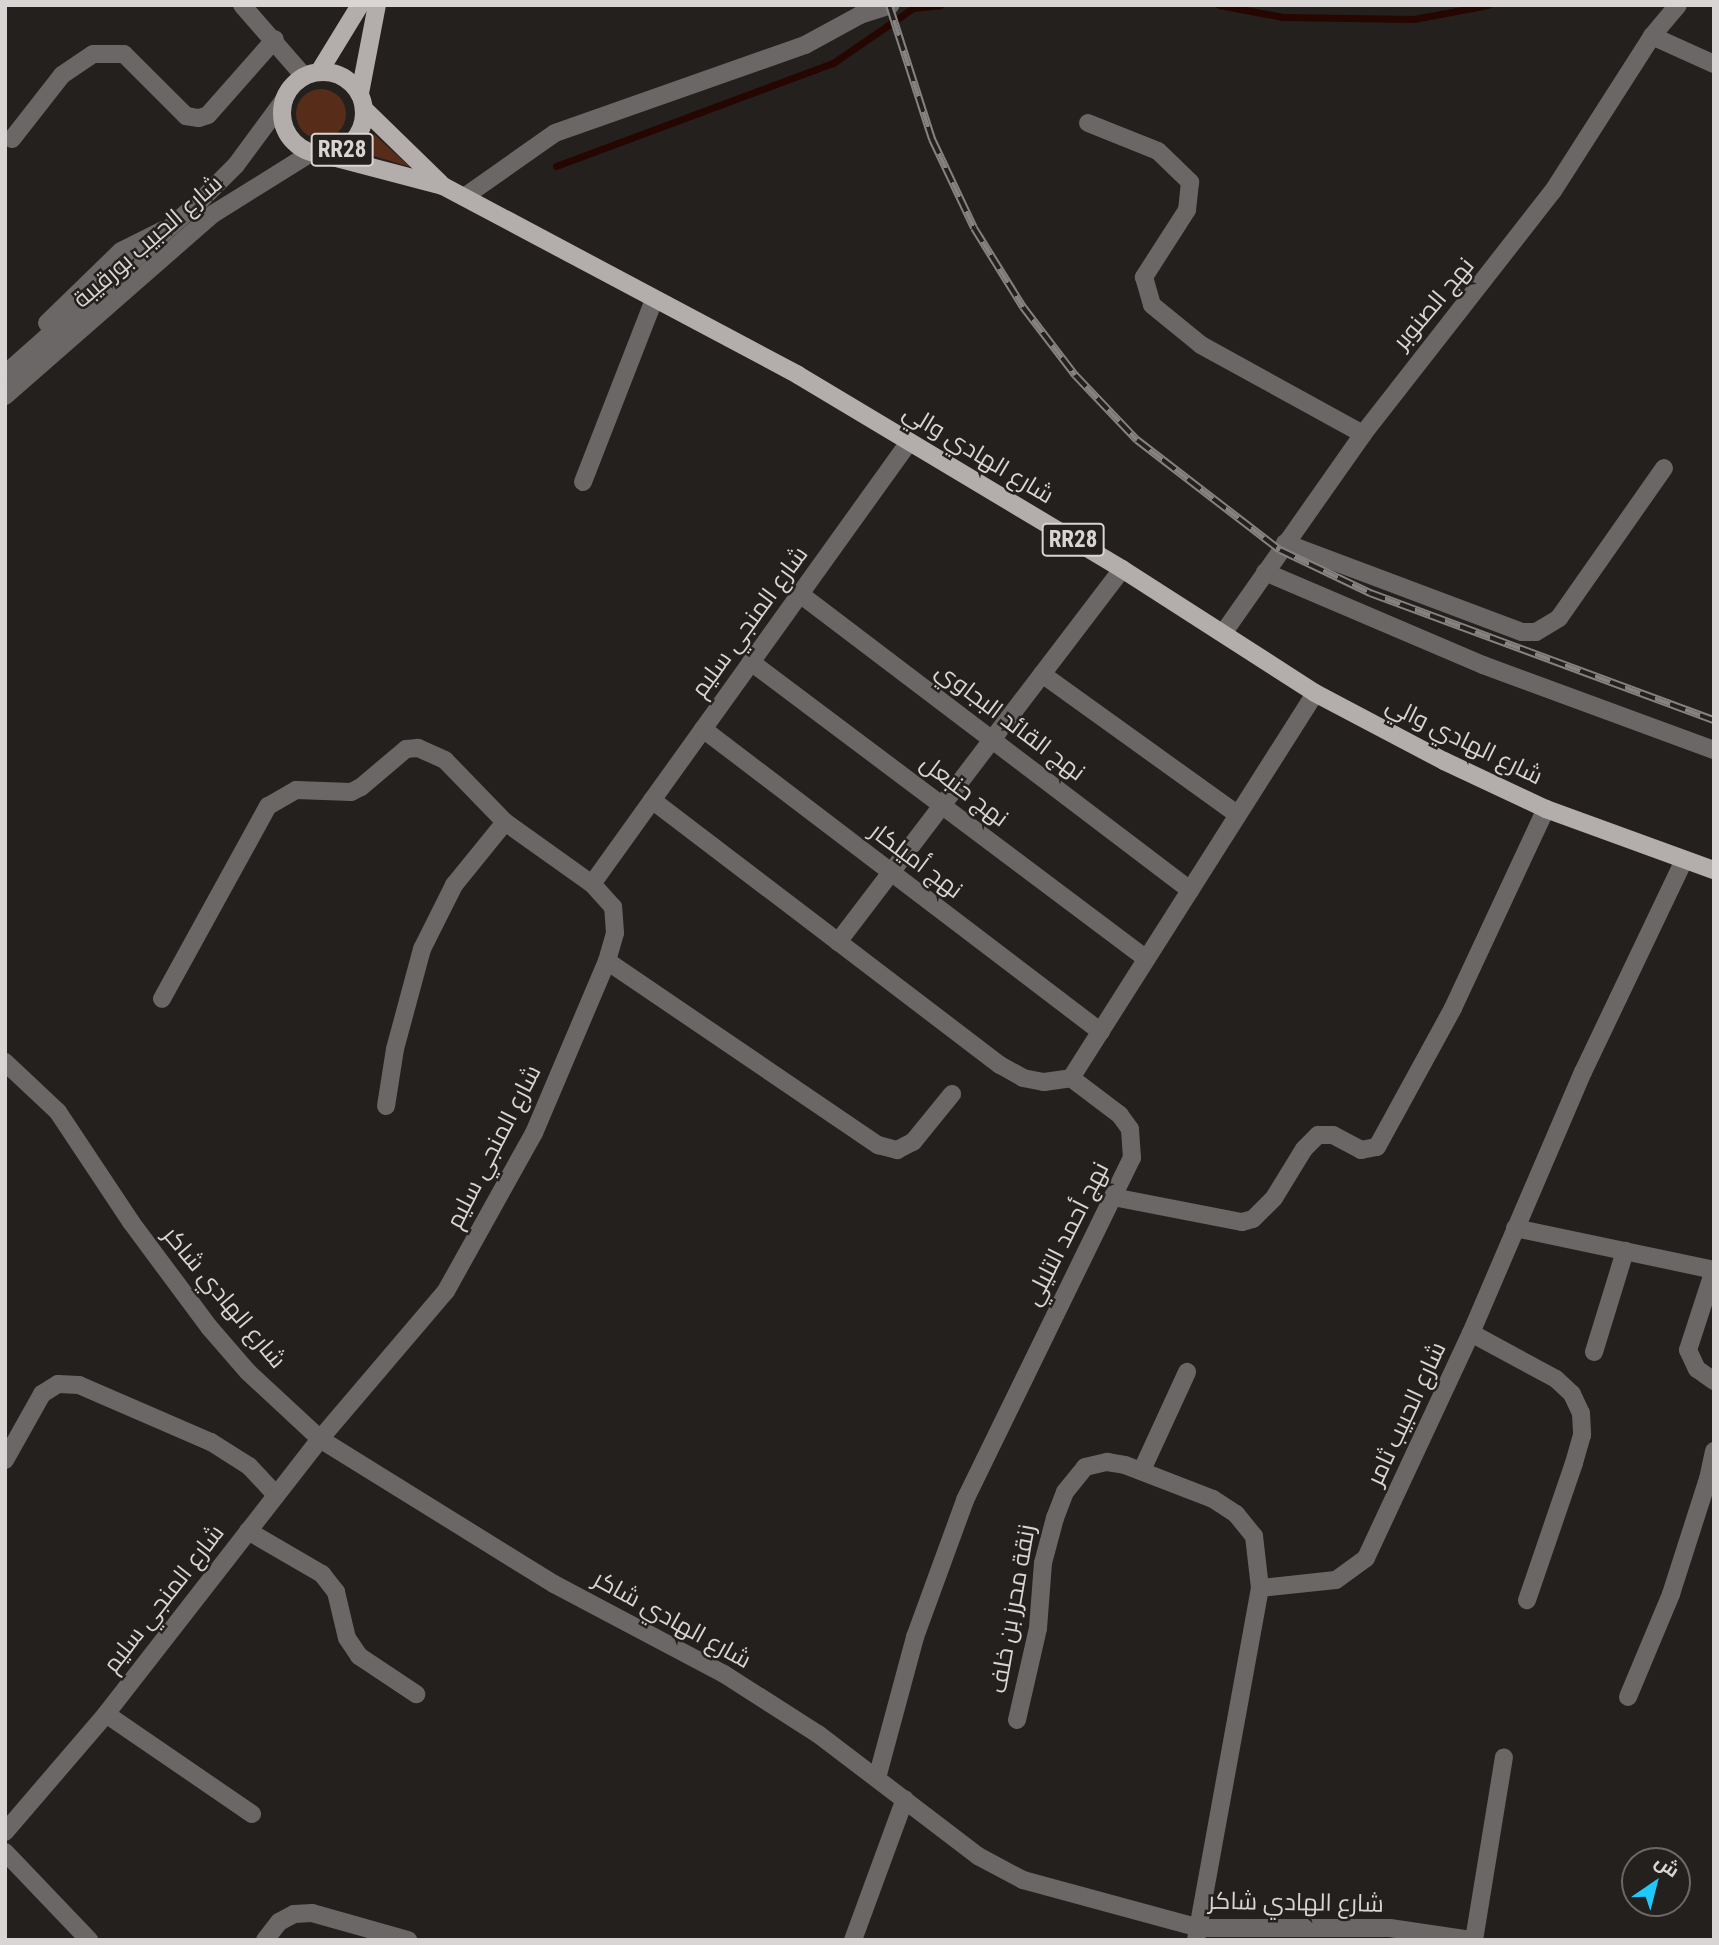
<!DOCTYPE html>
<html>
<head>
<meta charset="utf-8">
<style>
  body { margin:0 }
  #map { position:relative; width:1719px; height:1945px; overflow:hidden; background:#24201e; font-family:"Roboto Condensed",Cairo,sans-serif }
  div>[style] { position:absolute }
  .green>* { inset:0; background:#572d19 }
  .round { border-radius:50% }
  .stream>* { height:7px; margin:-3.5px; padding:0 3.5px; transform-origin:3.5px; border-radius:3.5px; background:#250600 }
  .minor>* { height:18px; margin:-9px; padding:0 9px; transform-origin:9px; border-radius:9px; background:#6a6766 }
  .major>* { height:18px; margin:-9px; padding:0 9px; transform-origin:9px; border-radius:9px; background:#b3aeac }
  .major>.ring { margin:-9px; padding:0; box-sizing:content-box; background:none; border:18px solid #b3aeac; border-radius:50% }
  .rail>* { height:8px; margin-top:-4px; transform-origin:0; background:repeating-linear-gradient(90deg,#24201e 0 16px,#868281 0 32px); box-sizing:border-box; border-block:2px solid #868281 }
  span { translate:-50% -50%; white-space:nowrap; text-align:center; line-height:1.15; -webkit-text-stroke:5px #24201e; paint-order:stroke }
  .shield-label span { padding:2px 5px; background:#24201e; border:2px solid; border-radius:5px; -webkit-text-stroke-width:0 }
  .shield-label { font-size:23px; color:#d9d5d4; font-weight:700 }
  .street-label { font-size:24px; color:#d9d5d4 }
  .frame { position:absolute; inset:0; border:7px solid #d9d5d4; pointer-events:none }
  .north { position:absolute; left:1621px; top:1847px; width:70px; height:70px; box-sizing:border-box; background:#24201e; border:2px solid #6c6867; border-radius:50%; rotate:35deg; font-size:19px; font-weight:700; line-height:28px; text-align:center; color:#d9d5d4 }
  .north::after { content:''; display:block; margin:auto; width:24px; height:32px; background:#1fc9fd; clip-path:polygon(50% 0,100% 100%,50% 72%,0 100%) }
</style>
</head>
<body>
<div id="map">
  <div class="green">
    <i class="round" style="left:296px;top:89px;width:50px;height:50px"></i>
    <i style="clip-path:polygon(374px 134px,410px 167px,361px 152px)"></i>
  </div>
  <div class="stream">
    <i style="left:1219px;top:5px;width:65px;rotate:10.6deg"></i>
    <i style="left:1283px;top:17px;width:131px;rotate:0.9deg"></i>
    <i style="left:1414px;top:19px;width:75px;rotate:-10.7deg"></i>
    <i style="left:556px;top:166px;width:296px;rotate:-20.4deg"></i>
    <i style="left:833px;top:63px;width:97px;rotate:-34.5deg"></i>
    <i style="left:913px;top:8px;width:27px;rotate:-6deg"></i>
  </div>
  <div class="minor">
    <i style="left:242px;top:5px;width:94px;rotate:48.9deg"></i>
    <i style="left:1652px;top:36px;width:68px;rotate:24.3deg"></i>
    <i style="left:1088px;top:123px;width:75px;rotate:21.8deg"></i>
    <i style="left:1158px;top:151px;width:45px;rotate:44.1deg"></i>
    <i style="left:1190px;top:182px;width:28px;rotate:96deg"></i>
    <i style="left:1187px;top:210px;width:80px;rotate:122.7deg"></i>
    <i style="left:1144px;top:277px;width:29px;rotate:74deg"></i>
    <i style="left:1152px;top:305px;width:63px;rotate:39.2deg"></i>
    <i style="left:1201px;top:345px;width:185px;rotate:28.8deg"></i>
    <i style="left:12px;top:139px;width:81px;rotate:-52deg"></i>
    <i style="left:62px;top:75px;width:37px;rotate:-34deg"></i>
    <i style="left:93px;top:54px;width:31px"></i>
    <i style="left:124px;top:54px;width:88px;rotate:45deg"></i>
    <i style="left:186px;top:116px;width:13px;rotate:9deg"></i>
    <i style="left:199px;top:118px;width:9px;rotate:-18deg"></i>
    <i style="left:208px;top:115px;width:101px;rotate:-48.6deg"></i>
    <i style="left:464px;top:197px;width:111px;rotate:-35.1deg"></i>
    <i style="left:555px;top:133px;width:265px;rotate:-19.4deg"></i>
    <i style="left:805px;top:45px;width:63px;rotate:-28.6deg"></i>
    <i style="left:860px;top:15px;width:32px;rotate:-18deg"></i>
    <i style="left:47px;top:323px;width:103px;rotate:-44.2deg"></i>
    <i style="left:121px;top:251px;width:47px;rotate:-26.6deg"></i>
    <i style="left:5px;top:374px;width:262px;rotate:-41.6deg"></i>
    <i style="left:201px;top:200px;width:49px;rotate:-45deg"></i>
    <i style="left:236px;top:165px;width:81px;rotate:-53.6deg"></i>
    <i style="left:5px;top:396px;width:276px;rotate:-41.2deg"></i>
    <i style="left:213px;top:214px;width:115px;rotate:-31.9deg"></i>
    <i style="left:583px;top:482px;width:195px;rotate:-68.7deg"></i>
    <i style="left:1285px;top:543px;width:253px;rotate:20.6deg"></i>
    <i style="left:1522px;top:632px;width:14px"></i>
    <i style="left:1536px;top:632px;width:27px;rotate:-31deg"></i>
    <i style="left:1559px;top:618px;width:183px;rotate:-55deg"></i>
    <i style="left:1265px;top:572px;width:237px;rotate:23.1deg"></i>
    <i style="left:1483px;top:665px;width:246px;rotate:20.2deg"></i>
    <i style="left:800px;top:594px;width:490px;rotate:37.2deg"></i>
    <i style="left:1224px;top:632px;width:242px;rotate:-54.9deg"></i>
    <i style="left:1363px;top:434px;width:308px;rotate:-52deg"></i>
    <i style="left:1553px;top:191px;width:184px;rotate:-57.4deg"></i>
    <i style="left:1652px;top:36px;width:40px;rotate:-50deg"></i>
    <i style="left:751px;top:662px;width:494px;rotate:36.9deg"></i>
    <i style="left:1042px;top:674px;width:241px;rotate:35.7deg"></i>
    <i style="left:703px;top:729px;width:500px;rotate:37.28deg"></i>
    <i style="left:652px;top:800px;width:437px;rotate:37.3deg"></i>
    <i style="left:1000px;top:1065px;width:26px;rotate:29deg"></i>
    <i style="left:1023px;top:1078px;width:21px;rotate:11deg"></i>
    <i style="left:1044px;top:1082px;width:27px;rotate:-8deg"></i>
    <i style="left:592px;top:884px;width:544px;rotate:-54.35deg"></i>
    <i style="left:838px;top:942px;width:469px;rotate:-52.7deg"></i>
    <i style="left:607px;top:961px;width:328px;rotate:34.2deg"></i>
    <i style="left:878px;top:1145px;width:20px;rotate:15deg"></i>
    <i style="left:897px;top:1150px;width:18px;rotate:-27deg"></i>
    <i style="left:913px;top:1142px;width:62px;rotate:-50.9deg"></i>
    <i style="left:5px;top:1062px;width:73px;rotate:43.3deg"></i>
    <i style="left:58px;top:1112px;width:132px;rotate:56.4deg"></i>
    <i style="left:131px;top:1222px;width:131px;rotate:53.4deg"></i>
    <i style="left:209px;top:1327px;width:60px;rotate:49.1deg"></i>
    <i style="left:248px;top:1372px;width:98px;rotate:42.9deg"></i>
    <i style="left:320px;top:1439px;width:275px;rotate:31.8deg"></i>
    <i style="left:554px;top:1584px;width:192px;rotate:27.9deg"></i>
    <i style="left:724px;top:1674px;width:112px;rotate:32.6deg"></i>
    <i style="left:818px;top:1734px;width:201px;rotate:37.3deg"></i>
    <i style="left:978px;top:1856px;width:51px;rotate:28.1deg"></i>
    <i style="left:1023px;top:1880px;width:183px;rotate:15.2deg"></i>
    <i style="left:1200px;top:1928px;width:190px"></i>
    <i style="left:1390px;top:1928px;width:82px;rotate:8.4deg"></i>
    <i style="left:1071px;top:1078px;width:456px;rotate:-57.6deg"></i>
    <i style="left:386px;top:1106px;width:58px;rotate:-81deg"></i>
    <i style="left:395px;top:1049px;width:104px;rotate:-74.9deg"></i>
    <i style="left:422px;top:949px;width:72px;rotate:-63.4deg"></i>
    <i style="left:454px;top:885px;width:81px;rotate:-51deg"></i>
    <i style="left:1113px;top:1197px;width:131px;rotate:11deg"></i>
    <i style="left:1242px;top:1222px;width:11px;rotate:-15deg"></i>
    <i style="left:1253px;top:1219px;width:30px;rotate:-45deg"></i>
    <i style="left:1274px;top:1198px;width:57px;rotate:-58.5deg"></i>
    <i style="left:1304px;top:1149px;width:20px;rotate:-45deg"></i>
    <i style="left:1318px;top:1135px;width:15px"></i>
    <i style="left:1333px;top:1135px;width:32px;rotate:28deg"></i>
    <i style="left:1361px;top:1150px;width:16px;rotate:-11deg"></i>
    <i style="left:1377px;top:1147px;width:158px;rotate:-61.3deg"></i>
    <i style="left:1453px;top:1008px;width:220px;rotate:-65deg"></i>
    <i style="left:1515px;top:1228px;width:203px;rotate:11.9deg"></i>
    <i style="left:1714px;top:1270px;width:84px;rotate:108deg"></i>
    <i style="left:1688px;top:1350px;width:21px;rotate:65deg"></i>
    <i style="left:1697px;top:1369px;width:21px;rotate:35deg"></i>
    <i style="left:1471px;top:1333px;width:97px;rotate:28.4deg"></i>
    <i style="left:1556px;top:1379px;width:22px;rotate:43deg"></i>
    <i style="left:1572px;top:1394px;width:21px;rotate:65deg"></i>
    <i style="left:1581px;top:1413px;width:22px;rotate:87deg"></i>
    <i style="left:1582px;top:1435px;width:29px;rotate:106deg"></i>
    <i style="left:1574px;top:1463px;width:145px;rotate:108.9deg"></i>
    <i style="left:1594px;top:1352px;width:106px;rotate:-72.9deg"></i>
    <i style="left:1714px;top:1451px;width:29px;rotate:102deg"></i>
    <i style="left:1708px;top:1479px;width:7px;rotate:27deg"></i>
    <i style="left:5px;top:1460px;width:76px;rotate:-60.7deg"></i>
    <i style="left:42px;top:1394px;width:19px;rotate:-32deg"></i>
    <i style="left:58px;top:1384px;width:21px;rotate:3deg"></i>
    <i style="left:79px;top:1385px;width:144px;rotate:23.4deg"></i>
    <i style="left:211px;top:1442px;width:45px;rotate:32.3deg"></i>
    <i style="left:249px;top:1466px;width:40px;rotate:47deg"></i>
    <i style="left:1142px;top:1470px;width:108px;rotate:-65.3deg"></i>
    <i style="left:248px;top:1531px;width:86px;rotate:30.2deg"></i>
    <i style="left:322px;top:1574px;width:23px;rotate:52deg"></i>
    <i style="left:336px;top:1592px;width:47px;rotate:76.6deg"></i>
    <i style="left:347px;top:1638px;width:22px;rotate:56deg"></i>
    <i style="left:359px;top:1656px;width:69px;rotate:33.7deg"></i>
    <i style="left:1628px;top:1697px;width:112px;rotate:-67.3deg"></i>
    <i style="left:1671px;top:1594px;width:121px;rotate:-72.2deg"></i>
    <i style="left:106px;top:1714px;width:177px;rotate:34.4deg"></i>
    <i style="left:1017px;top:1720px;width:94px;rotate:-77.1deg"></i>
    <i style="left:1038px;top:1628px;width:65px;rotate:-85.6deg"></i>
    <i style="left:1043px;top:1563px;width:47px;rotate:-75.1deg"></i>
    <i style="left:1055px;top:1518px;width:28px;rotate:-69deg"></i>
    <i style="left:1065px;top:1492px;width:32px;rotate:-51deg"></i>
    <i style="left:1085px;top:1467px;width:23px;rotate:-13deg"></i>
    <i style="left:1107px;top:1462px;width:18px;rotate:9deg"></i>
    <i style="left:1125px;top:1465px;width:94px;rotate:21.1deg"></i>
    <i style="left:1213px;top:1499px;width:27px;rotate:33deg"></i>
    <i style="left:1236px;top:1514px;width:28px;rotate:51deg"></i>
    <i style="left:1254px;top:1536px;width:52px;rotate:83.4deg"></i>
    <i style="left:877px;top:1778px;width:146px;rotate:-74.9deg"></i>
    <i style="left:915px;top:1637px;width:146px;rotate:-69.9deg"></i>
    <i style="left:965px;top:1500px;width:381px;rotate:-64deg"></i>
    <i style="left:1132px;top:1158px;width:29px;rotate:-94deg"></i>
    <i style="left:1130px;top:1129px;width:17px;rotate:-126deg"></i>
    <i style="left:1120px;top:1115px;width:61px;rotate:-142.9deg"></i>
    <i style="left:5px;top:1832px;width:155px;rotate:-49.4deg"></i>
    <i style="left:106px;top:1714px;width:348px;rotate:-52.1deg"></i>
    <i style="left:320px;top:1439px;width:194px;rotate:-49.6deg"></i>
    <i style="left:446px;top:1291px;width:181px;rotate:-60.9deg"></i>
    <i style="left:534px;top:1133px;width:187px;rotate:-67deg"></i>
    <i style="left:607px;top:961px;width:29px;rotate:-74deg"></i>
    <i style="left:615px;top:933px;width:26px;rotate:-94deg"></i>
    <i style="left:613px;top:907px;width:31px;rotate:-132deg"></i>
    <i style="left:592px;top:884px;width:107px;rotate:-144.5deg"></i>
    <i style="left:505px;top:822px;width:86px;rotate:-134.1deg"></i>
    <i style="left:445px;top:760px;width:30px;rotate:-156deg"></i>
    <i style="left:418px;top:748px;width:12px;rotate:175deg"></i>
    <i style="left:406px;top:749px;width:59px;rotate:139.8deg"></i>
    <i style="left:361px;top:787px;width:11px;rotate:153deg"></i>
    <i style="left:351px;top:792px;width:55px;rotate:-177.9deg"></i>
    <i style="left:296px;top:790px;width:32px;rotate:150deg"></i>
    <i style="left:268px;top:806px;width:220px;rotate:118.8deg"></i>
    <i style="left:5px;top:1852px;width:122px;rotate:46.3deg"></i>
    <i style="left:265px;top:1940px;width:23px;rotate:-52deg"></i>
    <i style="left:279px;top:1922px;width:17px;rotate:-28deg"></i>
    <i style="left:294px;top:1914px;width:18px;rotate:-3deg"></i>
    <i style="left:312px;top:1913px;width:100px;rotate:15.7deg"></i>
    <i style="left:853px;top:1940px;width:150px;rotate:-69.8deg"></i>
    <i style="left:1196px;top:1940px;width:358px;rotate:-79.7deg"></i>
    <i style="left:1260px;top:1588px;width:76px;rotate:-6deg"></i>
    <i style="left:1336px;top:1580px;width:37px;rotate:-36deg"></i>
    <i style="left:1366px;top:1558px;width:248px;rotate:-65deg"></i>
    <i style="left:1471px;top:1333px;width:284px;rotate:-66.8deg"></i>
    <i style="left:1583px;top:1072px;width:235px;rotate:-64.5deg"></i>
    <i style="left:1474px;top:1940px;width:185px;rotate:-80.7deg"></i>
  </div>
  <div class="major">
    <i class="ring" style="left:282px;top:72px;width:64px;height:64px"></i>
    <i style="left:319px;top:72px;width:79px;rotate:-58.5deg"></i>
    <i style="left:360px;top:93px;width:90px;rotate:-79.1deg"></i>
    <i style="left:365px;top:110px;width:105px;rotate:44.2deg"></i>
    <i style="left:325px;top:155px;width:122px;rotate:14.7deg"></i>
    <i style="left:443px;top:186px;width:402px;rotate:28deg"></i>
    <i style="left:798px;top:375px;width:378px;rotate:30.9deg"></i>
    <i style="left:1122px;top:569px;width:229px;rotate:32.7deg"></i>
    <i style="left:1315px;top:693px;width:146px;rotate:27.8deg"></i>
    <i style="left:1444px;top:761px;width:113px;rotate:25.2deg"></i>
    <i style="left:1546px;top:809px;width:179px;rotate:20deg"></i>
  </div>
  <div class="rail">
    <i style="left:889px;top:5px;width:141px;rotate:72.2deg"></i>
    <i style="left:932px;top:139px;width:98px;rotate:64.7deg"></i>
    <i style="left:974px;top:228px;width:93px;rotate:58.2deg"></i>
    <i style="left:1023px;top:307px;width:86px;rotate:52.6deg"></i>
    <i style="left:1075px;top:375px;width:90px;rotate:46.4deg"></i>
    <i style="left:1137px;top:440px;width:180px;rotate:37.6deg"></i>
    <i style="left:1280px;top:550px;width:100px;rotate:25.5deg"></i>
    <i style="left:1370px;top:593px;width:367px;rotate:20.3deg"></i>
  </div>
  <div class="shield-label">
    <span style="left:342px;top:150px">RR28</span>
    <span style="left:1073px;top:540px">RR28</span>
  </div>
  <div class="street-label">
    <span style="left:148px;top:242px;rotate:-41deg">شارع الحبيب بورقيبة</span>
    <span style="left:1434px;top:304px;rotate:-50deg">نهج الصنوبر</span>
    <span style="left:978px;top:454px;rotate:31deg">شارع الهادي والي</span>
    <span style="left:750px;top:622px;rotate:-54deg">شارع المنجي سليم</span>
    <span style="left:1010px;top:722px;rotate:37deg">نهج القائد البجاوي</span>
    <span style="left:1464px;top:741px;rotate:26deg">شارع الهادي والي</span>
    <span style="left:964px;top:791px;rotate:37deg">نهج حنبعل</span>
    <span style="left:916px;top:861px;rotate:37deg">نهج أميلكار</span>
    <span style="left:494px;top:1147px;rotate:-63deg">شارع المنجي سليم</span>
    <span style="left:1067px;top:1234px;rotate:-63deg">نهج أحمد التليلي</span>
    <span style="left:224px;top:1298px;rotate:50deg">شارع الهادي شاكر</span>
    <span style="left:1407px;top:1414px;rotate:-65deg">شارع الحبيب ثامر</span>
    <span style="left:164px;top:1599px;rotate:-52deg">شارع المنجي سليم</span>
    <span style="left:1013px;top:1609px;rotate:-80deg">زنقة محرز بن خلف</span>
    <span style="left:672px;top:1620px;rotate:29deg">شارع الهادي شاكر</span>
    <span style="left:1296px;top:1903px;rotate:1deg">شارع الهادي شاكر</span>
  </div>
  <div class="frame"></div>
  <div class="north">ش</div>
</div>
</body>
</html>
